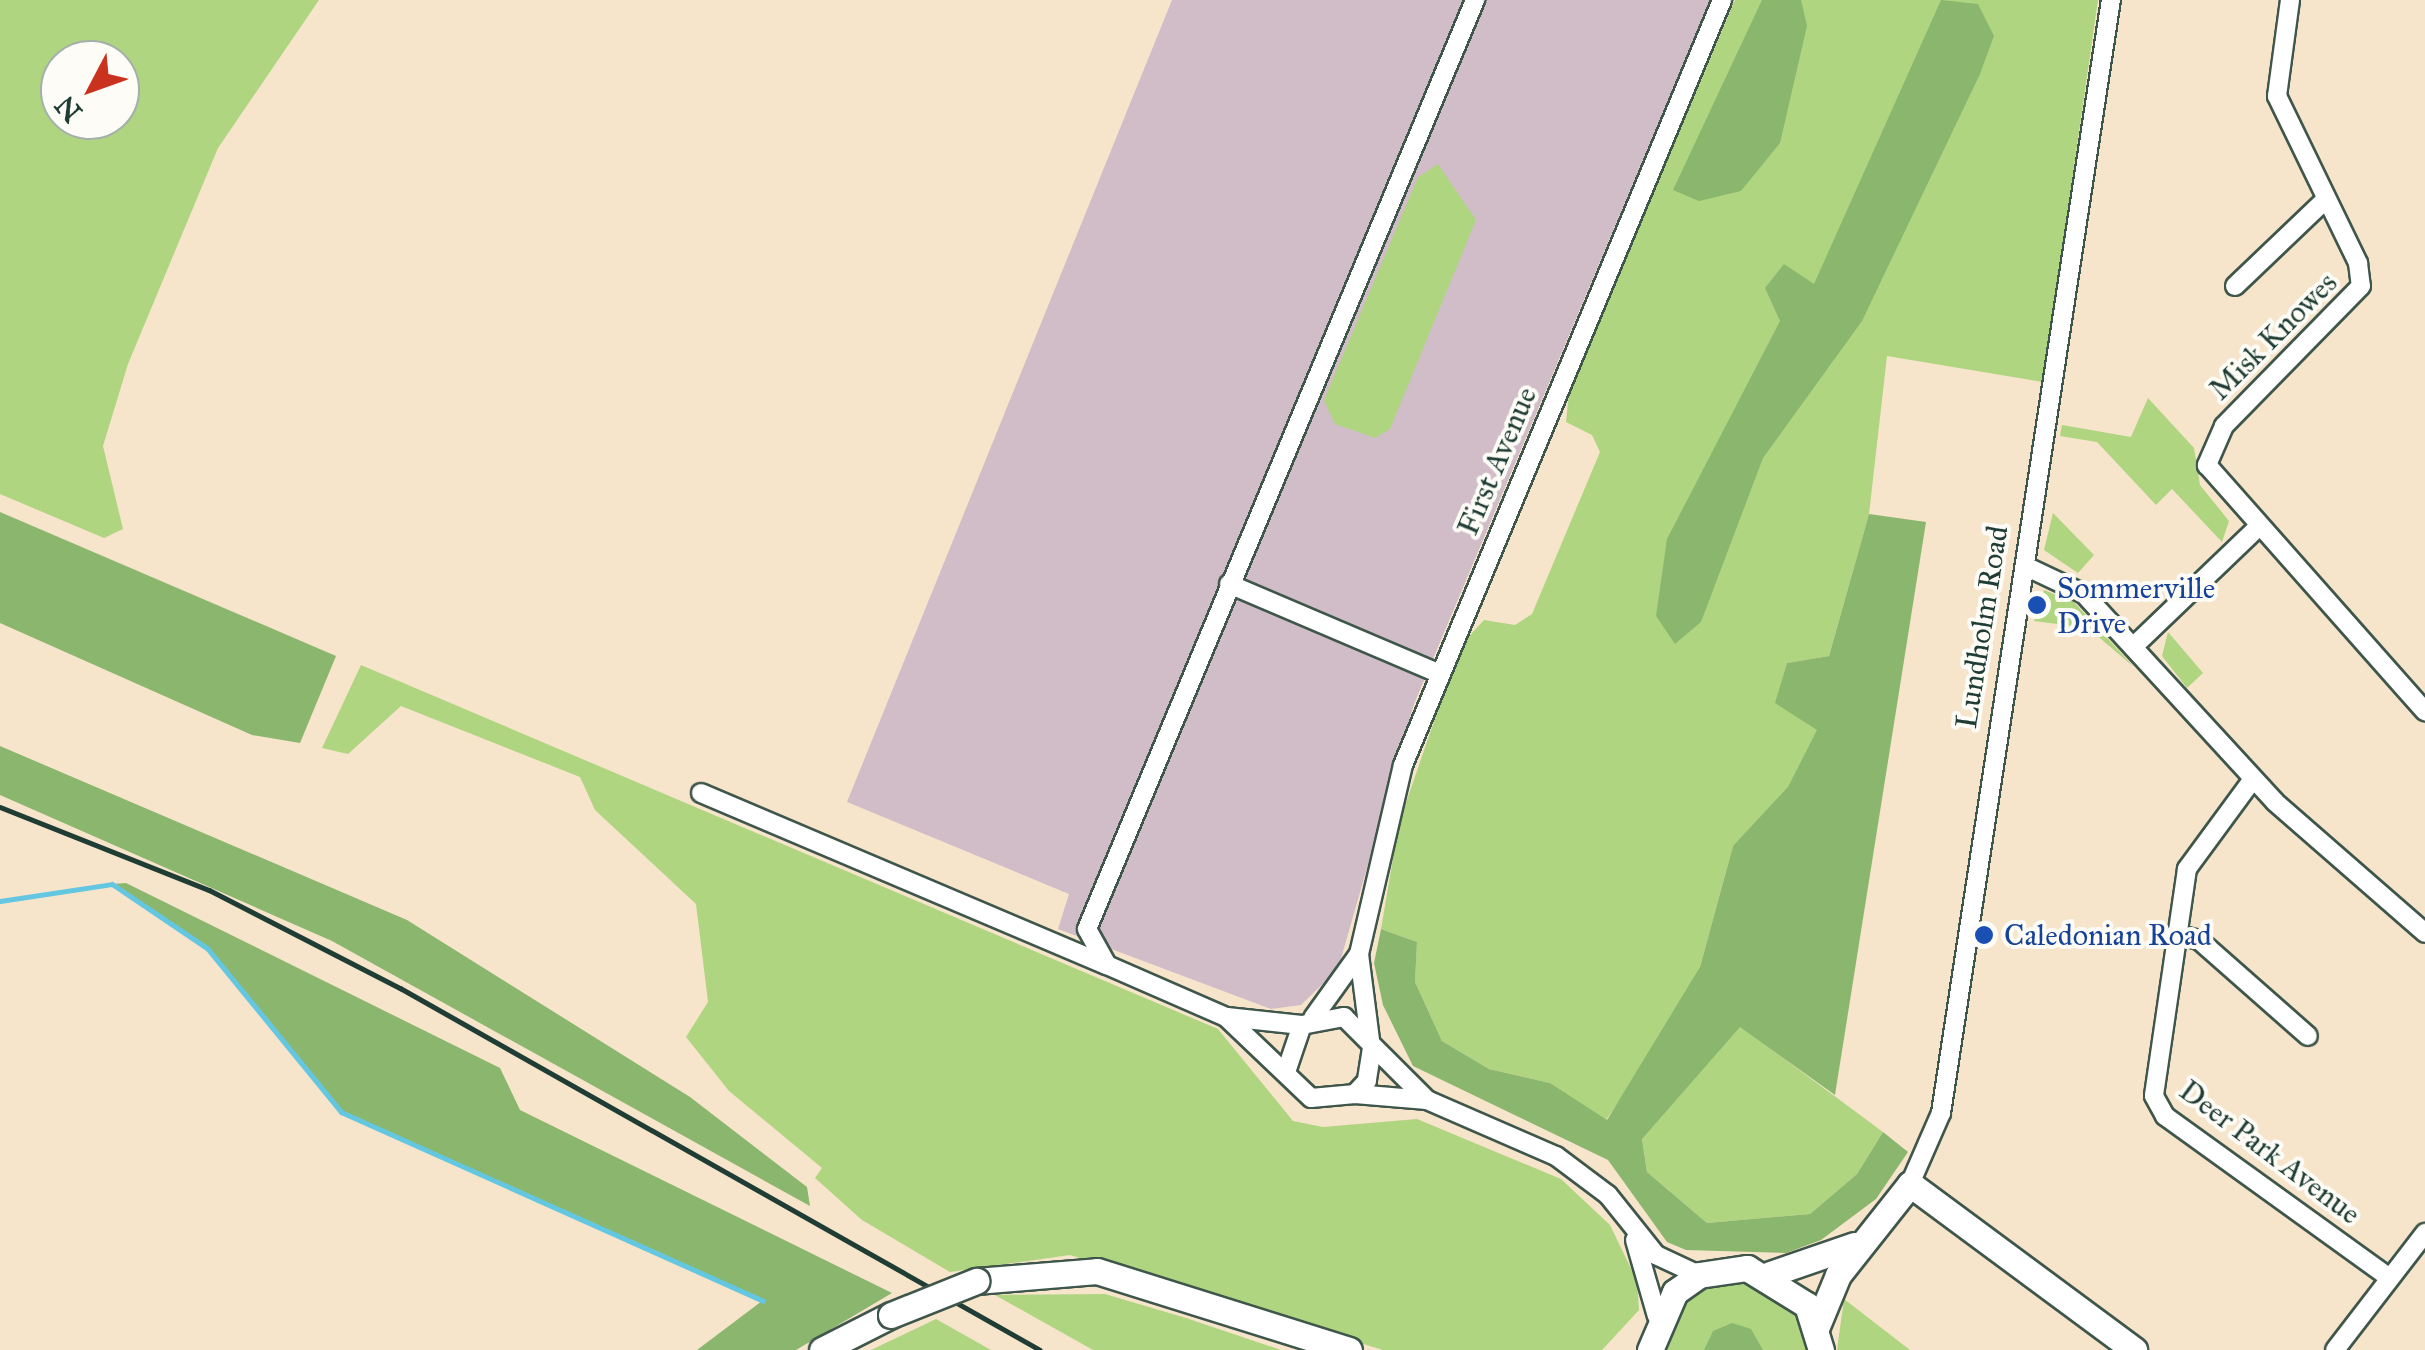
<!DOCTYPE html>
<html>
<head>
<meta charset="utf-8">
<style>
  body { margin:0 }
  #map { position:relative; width:2425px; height:1350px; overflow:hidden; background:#f6e4cb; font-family:"IM FELL Great Primer",serif }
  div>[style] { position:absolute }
  .industrial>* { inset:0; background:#d1bdc8 }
  .green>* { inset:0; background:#afd580 }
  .forest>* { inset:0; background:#8bb66e }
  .stream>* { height:5px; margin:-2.5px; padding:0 2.5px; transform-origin:2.5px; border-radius:2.5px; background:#64c7e1 }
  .roads { filter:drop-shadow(2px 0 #3f564b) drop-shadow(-2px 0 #3f564b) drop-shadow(0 2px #3f564b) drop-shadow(0 -2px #3f564b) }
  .minor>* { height:18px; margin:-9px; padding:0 9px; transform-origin:9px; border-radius:9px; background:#fff }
  .secondary>* { height:25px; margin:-12.5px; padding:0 12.5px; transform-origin:12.5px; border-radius:12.5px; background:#fff }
  .rail>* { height:5px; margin:-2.5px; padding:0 2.5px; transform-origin:2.5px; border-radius:2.5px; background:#1f3d34 }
  .bridges { filter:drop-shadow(2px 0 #3f564b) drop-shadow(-2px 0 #3f564b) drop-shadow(0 2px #3f564b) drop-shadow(0 -2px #3f564b) }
  .secondary-bridge>* { height:25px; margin:-12.5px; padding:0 12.5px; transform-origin:12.5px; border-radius:12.5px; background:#fff }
  .dots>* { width:28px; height:28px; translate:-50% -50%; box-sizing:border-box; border:5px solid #fdfcf7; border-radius:50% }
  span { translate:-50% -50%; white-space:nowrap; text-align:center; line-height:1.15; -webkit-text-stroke:8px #fdfcf7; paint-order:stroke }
  .street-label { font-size:30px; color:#1f3d34 }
  .transit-label { font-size:30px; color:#164399 }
  .left { translate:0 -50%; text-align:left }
  .north { position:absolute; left:40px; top:40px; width:100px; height:100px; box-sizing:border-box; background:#fdfcf7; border:2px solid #a4b0a9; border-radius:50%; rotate:229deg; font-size:28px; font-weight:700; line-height:40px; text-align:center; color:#1f3d34 }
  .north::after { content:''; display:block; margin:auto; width:35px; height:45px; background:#c8321e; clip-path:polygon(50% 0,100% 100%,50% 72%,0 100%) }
</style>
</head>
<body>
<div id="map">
  <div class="industrial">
    <i style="clip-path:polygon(1172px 0,1710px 0,1414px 704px,1338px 969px,1301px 1005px,1271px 1009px,1058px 929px,1069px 894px,847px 802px)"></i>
  </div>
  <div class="green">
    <i style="clip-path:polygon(evenodd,0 0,319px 0,218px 148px,128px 364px,103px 446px,123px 529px,104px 538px,0 494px,0 0,60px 60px,120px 60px,120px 120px,60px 120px,60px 60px)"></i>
    <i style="clip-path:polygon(1735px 0,2098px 0,2043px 382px,1887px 356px,1869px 514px,1829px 656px,1787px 663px,1776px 703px,1818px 729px,1793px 792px,1733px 846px,1700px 967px,1661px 1039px,1606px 1120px,1595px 1120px,1550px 1083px,1489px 1069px,1442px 1041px,1415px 982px,1417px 942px,1381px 929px,1399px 823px,1460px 646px,1484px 620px,1515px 625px,1532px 614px,1600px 452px,1592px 435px,1566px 422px,1569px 393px)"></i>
    <i style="clip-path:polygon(1438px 164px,1476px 220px,1390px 429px,1375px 438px,1335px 424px,1324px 400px,1418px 177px)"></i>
    <i style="clip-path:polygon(2148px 398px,2194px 448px,2200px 485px,2229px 521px,2222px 542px,2172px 489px,2156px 505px,2097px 442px,2060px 436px,2062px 425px,2131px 437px)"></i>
    <i style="clip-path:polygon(2053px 513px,2094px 555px,2078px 573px,2044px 550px)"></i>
    <i style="clip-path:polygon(2044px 590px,2074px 602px,2134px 667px,2088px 628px,2034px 621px)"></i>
    <i style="clip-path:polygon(2168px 632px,2203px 673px,2187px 688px,2162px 656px)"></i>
    <i style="clip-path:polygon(361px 665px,1218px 1029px,1293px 1121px,1323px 1127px,1417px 1119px,1561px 1179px,1610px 1225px,1637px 1281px,1639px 1310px,1602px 1350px,1383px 1350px,1070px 1255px,950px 1272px,862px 1220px,815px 1178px,822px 1168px,729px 1091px,686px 1037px,708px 1002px,696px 904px,595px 810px,580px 777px,401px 706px,348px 754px,322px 748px)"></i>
    <i style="clip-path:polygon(1740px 1026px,1883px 1132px,1857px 1174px,1810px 1214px,1707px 1223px,1647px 1172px,1642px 1138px)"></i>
    <i style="clip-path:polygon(1729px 1279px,1753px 1281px,1793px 1308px,1808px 1350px,1663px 1350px,1686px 1298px)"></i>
    <i style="clip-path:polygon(1105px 1294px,1186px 1318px,1281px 1350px,1093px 1350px,995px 1295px)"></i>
    <i style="clip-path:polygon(1844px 1299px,1910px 1350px,1837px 1350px)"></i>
    <i style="clip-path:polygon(936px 1319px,991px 1350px,871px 1350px)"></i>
  </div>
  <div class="forest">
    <i style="clip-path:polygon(1762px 0,1801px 0,1807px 26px,1780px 143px,1741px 191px,1699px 201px,1673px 190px)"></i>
    <i style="clip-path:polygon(1941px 0,1978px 4px,1994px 36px,1980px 74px,1862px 321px,1763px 458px,1701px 622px,1675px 644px,1656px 616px,1667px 539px,1780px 321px,1765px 288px,1784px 264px,1814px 284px)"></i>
    <i style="clip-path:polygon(0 512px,336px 656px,300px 743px,252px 735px,0 623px)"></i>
    <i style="clip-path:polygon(1869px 514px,1926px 522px,1835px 1095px,1740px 1027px,1642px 1139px,1647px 1172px,1707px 1223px,1810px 1214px,1857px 1174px,1883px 1132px,1908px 1152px,1876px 1199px,1821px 1240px,1786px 1253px,1686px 1250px,1667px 1242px,1608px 1160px,1413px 1066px,1383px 1005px,1374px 963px,1381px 929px,1417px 942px,1415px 982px,1442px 1041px,1489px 1069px,1550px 1083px,1607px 1120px,1700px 967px,1733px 846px,1788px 787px,1817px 730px,1775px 703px,1787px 663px,1829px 656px)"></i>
    <i style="clip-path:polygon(0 746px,407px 920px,690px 1097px,807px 1187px,810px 1206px,332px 941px,0 795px)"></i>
    <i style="clip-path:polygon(126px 883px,500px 1068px,520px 1110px,892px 1293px,796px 1350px,697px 1350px,762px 1301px,341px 1112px,207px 948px,112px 884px)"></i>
    <i style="clip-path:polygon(1732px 1323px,1751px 1329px,1763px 1350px,1704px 1350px,1713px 1331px)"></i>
  </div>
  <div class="stream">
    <i style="left:0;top:901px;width:113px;rotate:-8.6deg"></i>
    <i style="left:112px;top:884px;width:115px;rotate:34deg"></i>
    <i style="left:207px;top:948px;width:212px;rotate:50.7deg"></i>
    <i style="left:341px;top:1112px;width:462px;rotate:24.1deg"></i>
  </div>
  <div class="roads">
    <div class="minor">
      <i style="left:2290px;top:0;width:97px;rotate:97.7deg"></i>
      <i style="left:2277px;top:96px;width:186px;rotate:64.1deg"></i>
      <i style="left:2358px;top:263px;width:23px;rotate:83deg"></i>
      <i style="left:2361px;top:286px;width:196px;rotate:134.4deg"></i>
      <i style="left:2224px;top:426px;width:43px;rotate:113.6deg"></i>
      <i style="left:2207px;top:465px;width:329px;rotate:48.5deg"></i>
      <i style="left:2235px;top:286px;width:126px;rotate:-43.7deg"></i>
      <i style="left:2025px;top:566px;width:65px;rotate:25.4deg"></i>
      <i style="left:2084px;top:594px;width:282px;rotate:47.4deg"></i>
      <i style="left:2275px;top:802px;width:199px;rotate:41.1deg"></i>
      <i style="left:1229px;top:584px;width:227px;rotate:23.1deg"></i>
      <i style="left:2133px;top:647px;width:172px;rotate:-43.8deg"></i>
      <i style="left:2253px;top:779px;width:112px;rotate:126.3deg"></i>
      <i style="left:2187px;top:869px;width:229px;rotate:98.3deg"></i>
      <i style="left:2154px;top:1096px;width:23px;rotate:61deg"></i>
      <i style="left:2165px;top:1116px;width:277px;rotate:35.8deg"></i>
      <i style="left:701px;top:793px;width:440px;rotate:23deg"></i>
      <i style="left:2175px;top:934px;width:25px;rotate:14deg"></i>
      <i style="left:2199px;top:940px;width:145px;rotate:41.4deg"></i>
      <i style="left:1227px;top:1017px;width:75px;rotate:6.1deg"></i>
      <i style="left:1313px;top:1018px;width:79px;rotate:-54.3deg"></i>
      <i style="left:1370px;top:1040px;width:87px;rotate:-97.3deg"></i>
      <i style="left:1359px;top:954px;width:194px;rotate:-76.9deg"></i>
      <i style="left:1403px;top:765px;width:829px;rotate:-67.36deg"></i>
      <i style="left:1372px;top:1048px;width:33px;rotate:99deg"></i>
      <i style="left:1367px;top:1081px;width:18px;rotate:133deg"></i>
      <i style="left:1355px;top:1094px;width:44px;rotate:174.8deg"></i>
      <i style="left:1311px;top:1098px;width:117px;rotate:-136.4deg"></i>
      <i style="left:1226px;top:1017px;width:130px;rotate:-156.4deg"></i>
      <i style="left:1107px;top:965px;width:41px;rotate:-119.1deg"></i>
      <i style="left:1087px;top:929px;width:1007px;rotate:-67.33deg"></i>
      <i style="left:1287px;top:1069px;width:46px;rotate:-71.2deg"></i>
      <i style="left:1302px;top:1025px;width:43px;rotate:-10.8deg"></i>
      <i style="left:1344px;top:1017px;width:117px;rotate:45deg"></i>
      <i style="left:1355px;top:1094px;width:72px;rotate:4.8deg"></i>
      <i style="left:1427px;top:1100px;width:141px;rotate:23.5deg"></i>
      <i style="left:1556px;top:1156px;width:65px;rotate:36.9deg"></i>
      <i style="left:1608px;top:1195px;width:77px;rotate:51.3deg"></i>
      <i style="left:1656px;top:1255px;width:47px;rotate:24.9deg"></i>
      <i style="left:1910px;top:1184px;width:77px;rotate:-66.4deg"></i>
      <i style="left:1941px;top:1113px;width:1126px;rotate:-81.32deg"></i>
      <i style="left:1635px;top:1240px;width:79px;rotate:73.9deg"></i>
      <i style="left:2335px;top:1350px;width:148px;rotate:-52.4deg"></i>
    </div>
    <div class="secondary">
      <i style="left:1770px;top:1274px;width:89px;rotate:-19deg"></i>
      <i style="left:976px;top:1281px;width:121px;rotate:-4.7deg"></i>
      <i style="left:1097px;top:1271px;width:264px;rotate:17.4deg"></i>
      <i style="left:1817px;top:1326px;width:55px;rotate:-67.6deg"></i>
      <i style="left:1838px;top:1275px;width:116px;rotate:-51.6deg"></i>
      <i style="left:1910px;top:1184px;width:279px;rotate:36.5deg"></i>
      <i style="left:822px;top:1350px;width:77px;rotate:-26.9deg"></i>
      <i style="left:1650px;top:1350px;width:63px;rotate:-66.7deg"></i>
      <i style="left:1675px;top:1292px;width:29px;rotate:-35deg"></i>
      <i style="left:1699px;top:1275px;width:49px;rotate:-8.3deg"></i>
      <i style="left:1747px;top:1268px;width:70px;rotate:31.7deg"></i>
      <i style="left:1807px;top:1305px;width:47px;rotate:72.7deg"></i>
    </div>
  </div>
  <div class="rail">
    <i style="left:0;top:807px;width:225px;rotate:21.7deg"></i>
    <i style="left:209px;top:890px;width:215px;rotate:27.2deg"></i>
    <i style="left:400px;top:988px;width:735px;rotate:29.49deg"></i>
  </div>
  <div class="bridges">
    <div class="secondary-bridge">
      <i style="left:891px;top:1315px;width:92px;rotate:-21.8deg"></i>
    </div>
  </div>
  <div class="dots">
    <i style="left:2037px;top:605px;background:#1a4fb4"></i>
    <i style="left:1984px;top:935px;background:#1a4fb4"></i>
  </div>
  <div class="street-label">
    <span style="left:2273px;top:336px;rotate:-45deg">Misk Knowes</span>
    <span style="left:1497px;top:461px;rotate:-67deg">First Avenue</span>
    <span style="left:1982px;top:627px;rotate:-81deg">Lundholm Road</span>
    <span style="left:2270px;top:1152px;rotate:37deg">Deer Park Avenue</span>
  </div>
  <div class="transit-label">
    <span class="left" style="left:2057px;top:605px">Sommerville<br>Drive</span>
    <span class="left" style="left:2004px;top:935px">Caledonian Road</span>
  </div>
  <div class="north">N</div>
</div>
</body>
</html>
